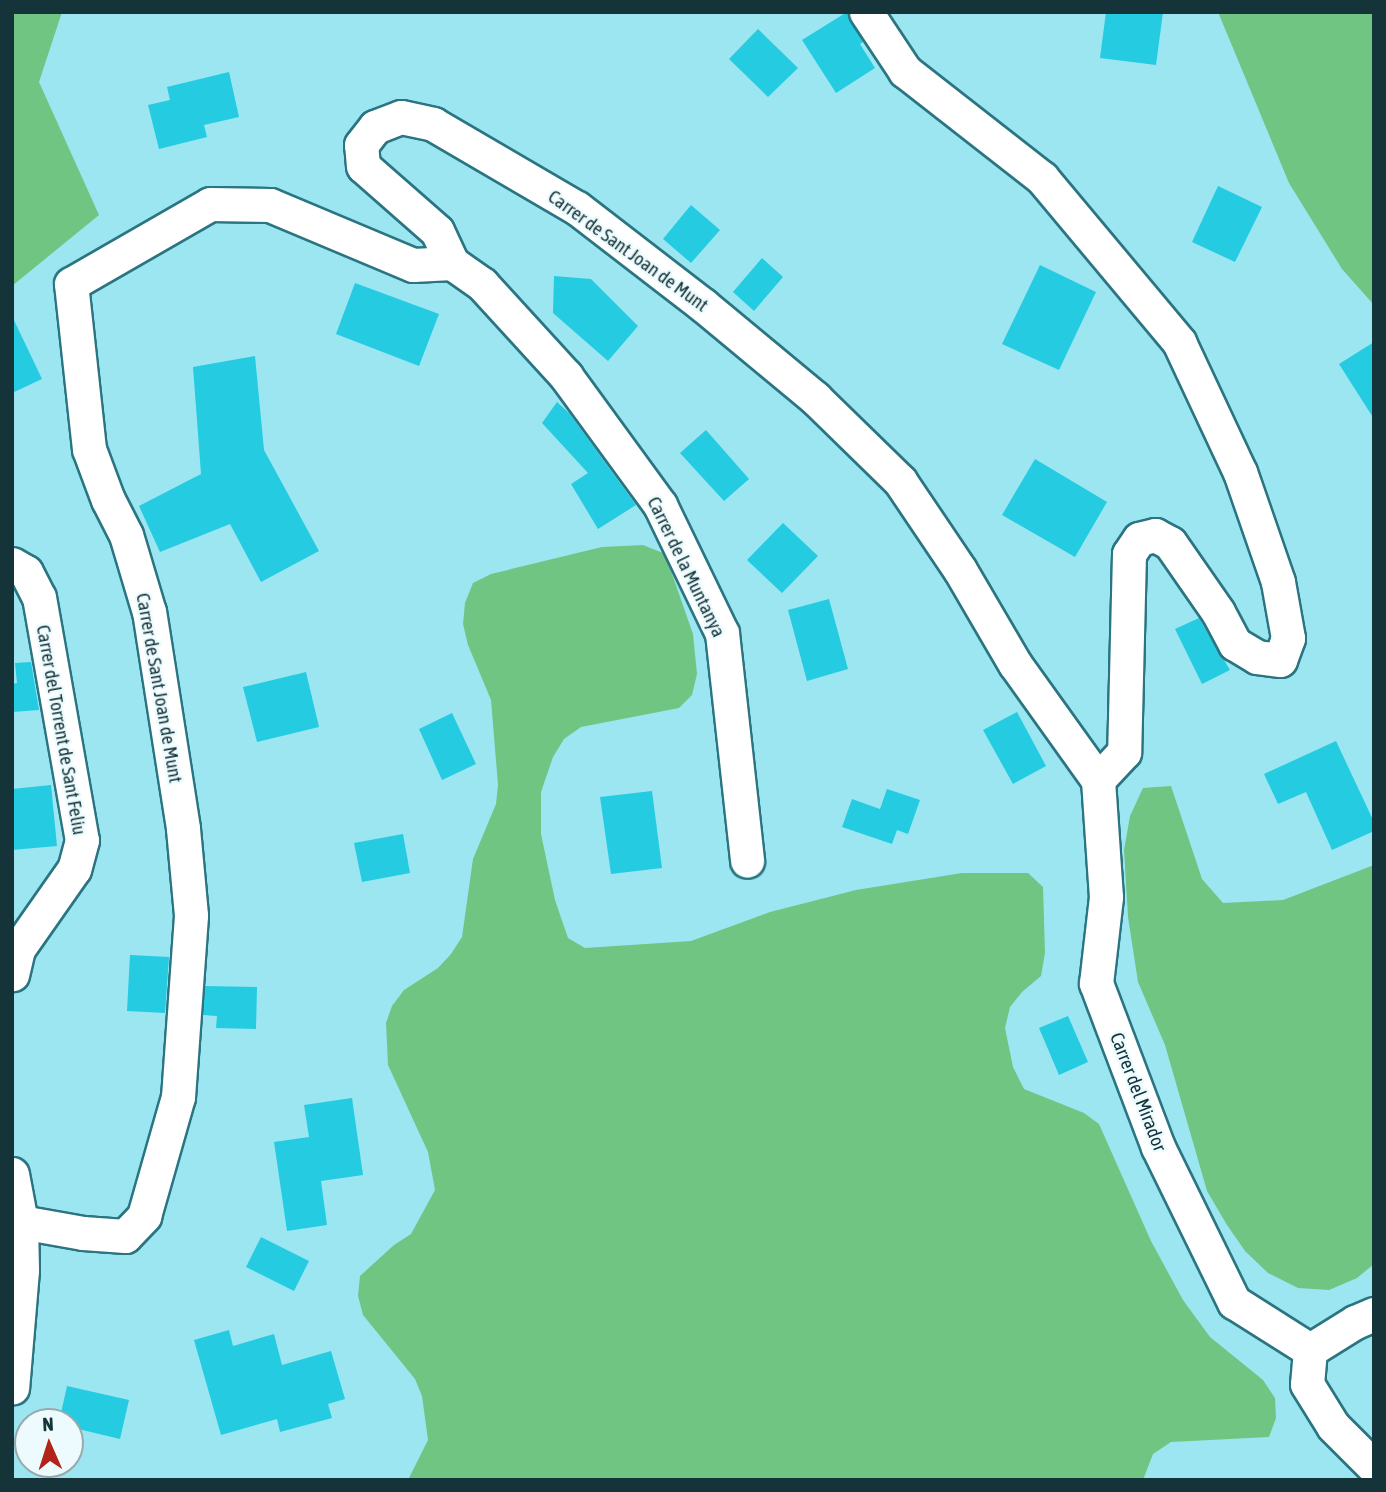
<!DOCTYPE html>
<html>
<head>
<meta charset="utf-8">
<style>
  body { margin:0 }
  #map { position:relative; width:1386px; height:1492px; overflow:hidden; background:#9ce6f2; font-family:"Asap Condensed",sans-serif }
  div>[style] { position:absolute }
  .green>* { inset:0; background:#70c582 }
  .building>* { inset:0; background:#24cbe1 }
  .roads { filter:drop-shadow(2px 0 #2a7581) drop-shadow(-2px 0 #2a7581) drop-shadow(0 2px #2a7581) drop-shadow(0 -2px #2a7581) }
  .minor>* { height:33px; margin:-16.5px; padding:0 16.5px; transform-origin:16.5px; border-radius:16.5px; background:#fff }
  span { translate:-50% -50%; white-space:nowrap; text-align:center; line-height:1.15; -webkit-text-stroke:5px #edfbfe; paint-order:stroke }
  .street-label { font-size:19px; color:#153439 }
  .frame { position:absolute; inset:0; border:14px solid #153439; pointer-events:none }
  .north { position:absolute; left:14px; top:1408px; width:70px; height:70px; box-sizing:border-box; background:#edfbfe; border:2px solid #97abaf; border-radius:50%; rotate:357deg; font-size:19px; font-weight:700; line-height:28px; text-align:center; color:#153439 }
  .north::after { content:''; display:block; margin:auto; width:24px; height:32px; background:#b22319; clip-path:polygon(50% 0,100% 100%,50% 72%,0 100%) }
</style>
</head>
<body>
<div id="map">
  <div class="green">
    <i style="clip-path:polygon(12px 12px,62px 12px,39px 82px,99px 215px,12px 286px)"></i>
    <i style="clip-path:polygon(1218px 12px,1374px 12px,1374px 305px,1342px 269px,1289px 183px)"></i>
    <i style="clip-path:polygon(643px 545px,663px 553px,671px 571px,693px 634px,697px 674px,692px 695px,679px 708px,581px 727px,564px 739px,553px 757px,541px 792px,541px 834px,555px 900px,568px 938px,585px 948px,691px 941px,770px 912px,856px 890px,962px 873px,1028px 873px,1043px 887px,1045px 953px,1041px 976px,1022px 992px,1010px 1007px,1005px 1028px,1013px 1067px,1024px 1089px,1084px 1113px,1099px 1124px,1151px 1241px,1183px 1300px,1210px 1337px,1263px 1380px,1275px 1398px,1276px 1418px,1269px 1437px,1171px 1442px,1153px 1454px,1143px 1480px,408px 1480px,428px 1440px,422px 1396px,415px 1379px,363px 1315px,358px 1296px,360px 1276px,394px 1245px,411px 1234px,435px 1190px,428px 1152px,388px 1065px,386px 1023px,392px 1006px,404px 990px,438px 968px,451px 954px,462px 937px,473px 859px,496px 804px,498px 785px,491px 700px,468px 645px,463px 624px,465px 603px,473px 583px,491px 574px,602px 547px)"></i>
    <i style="clip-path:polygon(1171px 786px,1202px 879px,1223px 903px,1283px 900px,1374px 865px,1374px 1264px,1357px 1278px,1329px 1290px,1298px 1288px,1268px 1273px,1245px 1251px,1227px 1225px,1207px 1191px,1165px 1045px,1138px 982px,1128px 917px,1124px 850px,1130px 816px,1143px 788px)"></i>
  </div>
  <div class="building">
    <i style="clip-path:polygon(847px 12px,863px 42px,860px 44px,875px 68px,836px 93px,802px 40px)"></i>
    <i style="clip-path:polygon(1106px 12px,1163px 12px,1156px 65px,1100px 58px)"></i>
    <i style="clip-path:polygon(758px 29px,798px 68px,768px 97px,729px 59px)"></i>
    <i style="clip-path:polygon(229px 72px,239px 117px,204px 125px,207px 137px,159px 149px,148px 105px,170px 100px,167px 87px)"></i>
    <i style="clip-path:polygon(1218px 186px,1262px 207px,1235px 262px,1192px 242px)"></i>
    <i style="clip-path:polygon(691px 205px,720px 230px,691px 263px,663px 239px)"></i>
    <i style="clip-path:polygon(762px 258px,783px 277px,754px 311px,733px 292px)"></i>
    <i style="clip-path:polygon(1040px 265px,1096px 292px,1059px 370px,1002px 344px)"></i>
    <i style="clip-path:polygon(554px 276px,591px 279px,638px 326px,608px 361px,553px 313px)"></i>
    <i style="clip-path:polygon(355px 283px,439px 314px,419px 366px,336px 334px)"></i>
    <i style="clip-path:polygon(12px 316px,42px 379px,12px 393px)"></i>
    <i style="clip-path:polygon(1374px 342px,1374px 419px,1339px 364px)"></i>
    <i style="clip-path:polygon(255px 356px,264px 450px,319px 551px,261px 582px,230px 524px,160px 552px,139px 506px,201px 474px,193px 367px)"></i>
    <i style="clip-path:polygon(557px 402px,569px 413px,636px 505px,598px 529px,571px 484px,588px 473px,542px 423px)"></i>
    <i style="clip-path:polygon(706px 430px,749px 479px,724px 501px,680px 453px)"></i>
    <i style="clip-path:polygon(1035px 459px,1107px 502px,1075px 557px,1002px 515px)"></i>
    <i style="clip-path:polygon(783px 523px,818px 556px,782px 593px,747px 560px)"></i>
    <i style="clip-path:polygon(829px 599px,848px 669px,807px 681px,788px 610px)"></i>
    <i style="clip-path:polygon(1199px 618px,1230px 670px,1202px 684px,1175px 629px)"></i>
    <i style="clip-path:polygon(31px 662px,39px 710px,12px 712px,12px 684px,17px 683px,15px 663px)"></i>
    <i style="clip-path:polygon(306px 672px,319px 727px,257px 742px,243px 687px)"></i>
    <i style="clip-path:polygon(1017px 712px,1046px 766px,1013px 784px,983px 730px)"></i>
    <i style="clip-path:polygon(452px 713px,476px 764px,442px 780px,419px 729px)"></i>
    <i style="clip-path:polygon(1336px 741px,1374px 822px,1374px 831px,1332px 850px,1306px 792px,1278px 804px,1264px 774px)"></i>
    <i style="clip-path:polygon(51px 785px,57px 846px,12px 850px,12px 789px)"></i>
    <i style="clip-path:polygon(887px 789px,920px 800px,908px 834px,897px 830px,892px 844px,842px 827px,852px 799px,880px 809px)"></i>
    <i style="clip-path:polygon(652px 791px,662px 868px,611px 874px,600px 797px)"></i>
    <i style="clip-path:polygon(403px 834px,410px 873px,362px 882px,354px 843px)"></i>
    <i style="clip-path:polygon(130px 955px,169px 957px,165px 1013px,127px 1011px)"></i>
    <i style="clip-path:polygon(205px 986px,257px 987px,256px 1029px,216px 1028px,217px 1016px,203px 1015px)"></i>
    <i style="clip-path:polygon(1068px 1016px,1088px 1062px,1059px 1075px,1039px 1028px)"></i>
    <i style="clip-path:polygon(352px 1098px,363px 1175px,321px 1181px,327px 1225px,287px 1231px,274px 1142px,309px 1137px,304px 1105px)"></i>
    <i style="clip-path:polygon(261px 1237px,309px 1261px,294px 1291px,246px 1267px)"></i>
    <i style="clip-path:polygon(229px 1330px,233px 1346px,274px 1334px,282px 1365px,331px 1351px,345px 1399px,328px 1404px,332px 1418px,280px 1432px,277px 1419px,221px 1435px,194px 1340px)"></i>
    <i style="clip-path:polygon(67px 1386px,129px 1400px,120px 1439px,70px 1427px,70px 1422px,59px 1422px)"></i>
  </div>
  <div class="roads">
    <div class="minor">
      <i style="left:866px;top:12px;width:71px;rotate:56.5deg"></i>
      <i style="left:905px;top:71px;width:174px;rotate:38deg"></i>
      <i style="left:1042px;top:178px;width:214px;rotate:50.1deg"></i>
      <i style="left:1179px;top:342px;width:144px;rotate:64.9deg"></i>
      <i style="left:1240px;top:472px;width:116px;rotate:70.9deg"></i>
      <i style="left:1278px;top:582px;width:57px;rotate:79.9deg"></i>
      <i style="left:1288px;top:638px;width:23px;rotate:110deg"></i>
      <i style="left:1280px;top:660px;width:23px;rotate:-173deg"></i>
      <i style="left:1257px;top:657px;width:26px;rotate:-149deg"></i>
      <i style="left:1235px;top:644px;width:36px;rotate:-118deg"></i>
      <i style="left:1218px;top:612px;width:84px;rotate:-124.8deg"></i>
      <i style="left:1170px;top:543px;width:17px;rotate:-152deg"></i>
      <i style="left:1155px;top:535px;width:16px;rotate:166deg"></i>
      <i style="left:1139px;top:539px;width:18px;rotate:124deg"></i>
      <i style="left:1129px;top:554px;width:198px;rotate:91.4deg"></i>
      <i style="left:1124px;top:752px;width:38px;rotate:133deg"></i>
      <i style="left:452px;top:263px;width:35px;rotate:-115deg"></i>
      <i style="left:437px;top:231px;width:98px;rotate:-138.7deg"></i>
      <i style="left:363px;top:166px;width:21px;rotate:-95deg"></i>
      <i style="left:361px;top:145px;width:23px;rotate:-52deg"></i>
      <i style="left:375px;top:127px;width:28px;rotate:-21deg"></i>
      <i style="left:401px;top:117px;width:33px;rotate:12deg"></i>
      <i style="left:433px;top:124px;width:167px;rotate:30.3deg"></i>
      <i style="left:577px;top:208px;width:159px;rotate:37.6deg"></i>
      <i style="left:703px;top:305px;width:146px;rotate:39.7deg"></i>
      <i style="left:815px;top:398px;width:119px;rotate:44.3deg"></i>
      <i style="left:900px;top:481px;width:107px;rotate:56deg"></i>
      <i style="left:960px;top:570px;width:109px;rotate:59.7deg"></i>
      <i style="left:1015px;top:664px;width:143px;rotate:54.4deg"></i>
      <i style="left:452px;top:263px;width:37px;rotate:35deg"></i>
      <i style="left:482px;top:284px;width:125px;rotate:47.6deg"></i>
      <i style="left:566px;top:376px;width:160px;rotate:53.9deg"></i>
      <i style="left:660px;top:505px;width:142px;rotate:64.2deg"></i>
      <i style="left:722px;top:633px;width:229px;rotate:83.7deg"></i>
      <i style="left:12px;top:564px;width:16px;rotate:30deg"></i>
      <i style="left:26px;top:572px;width:28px;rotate:63deg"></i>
      <i style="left:39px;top:597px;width:247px;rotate:80deg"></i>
      <i style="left:82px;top:840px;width:30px;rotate:105deg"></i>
      <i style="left:74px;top:869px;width:98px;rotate:125deg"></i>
      <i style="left:18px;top:949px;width:26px;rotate:103deg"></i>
      <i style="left:1098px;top:780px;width:117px;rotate:86.1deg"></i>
      <i style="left:1106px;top:897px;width:87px;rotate:96.6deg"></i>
      <i style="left:1096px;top:983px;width:175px;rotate:69.3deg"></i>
      <i style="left:1158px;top:1147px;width:173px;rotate:63.9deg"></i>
      <i style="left:1234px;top:1302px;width:90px;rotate:32.3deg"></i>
      <i style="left:12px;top:1174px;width:49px;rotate:79.4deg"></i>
      <i style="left:21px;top:1222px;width:48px;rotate:88.8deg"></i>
      <i style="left:22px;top:1270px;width:118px;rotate:94.8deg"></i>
      <i style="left:21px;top:1222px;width:63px;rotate:10.1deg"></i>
      <i style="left:83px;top:1233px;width:42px;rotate:4.1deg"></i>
      <i style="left:125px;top:1236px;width:28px;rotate:-46deg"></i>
      <i style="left:144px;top:1216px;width:124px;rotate:-74.1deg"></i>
      <i style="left:178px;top:1097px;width:182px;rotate:-85.9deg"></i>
      <i style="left:191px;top:915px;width:87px;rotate:-95.3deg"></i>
      <i style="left:183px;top:828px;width:219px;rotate:-98.9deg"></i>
      <i style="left:149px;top:612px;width:80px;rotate:-106.6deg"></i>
      <i style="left:126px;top:535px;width:39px;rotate:-117deg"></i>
      <i style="left:108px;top:500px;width:54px;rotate:-110.4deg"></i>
      <i style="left:89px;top:449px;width:166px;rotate:-96.2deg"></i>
      <i style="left:71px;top:284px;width:160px;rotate:-29.9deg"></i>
      <i style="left:210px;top:204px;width:60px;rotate:1deg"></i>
      <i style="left:270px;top:205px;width:155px;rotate:22.8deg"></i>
      <i style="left:413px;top:265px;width:39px;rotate:-3deg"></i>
      <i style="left:1374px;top:1314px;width:21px;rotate:157deg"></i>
      <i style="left:1355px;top:1322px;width:53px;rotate:148.1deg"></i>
      <i style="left:1310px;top:1350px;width:34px;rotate:95deg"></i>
      <i style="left:1307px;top:1384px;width:49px;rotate:58.2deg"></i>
      <i style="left:1333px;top:1426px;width:58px;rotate:45deg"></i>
    </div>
  </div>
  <div class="street-label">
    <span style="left:628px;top:251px;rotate:36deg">Carrer de Sant Joan de Munt</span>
    <span style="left:686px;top:567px;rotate:64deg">Carrer de la Muntanya</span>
    <span style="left:159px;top:688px;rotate:80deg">Carrer de Sant Joan de Munt</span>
    <span style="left:61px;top:730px;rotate:80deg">Carrer del Torrent de Sant Feliu</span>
    <span style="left:1138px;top:1092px;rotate:69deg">Carrer del Mirador</span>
  </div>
  <div class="frame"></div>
  <div class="north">N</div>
</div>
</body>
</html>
